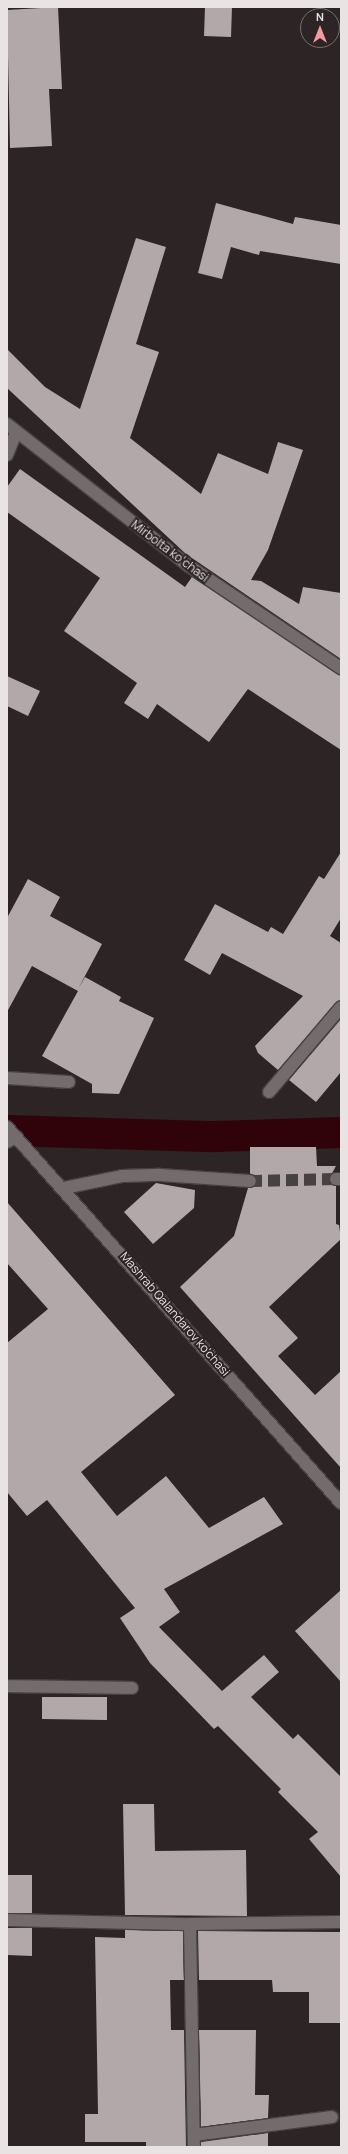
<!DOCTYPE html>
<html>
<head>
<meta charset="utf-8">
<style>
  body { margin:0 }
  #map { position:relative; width:348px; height:2154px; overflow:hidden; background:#2c2425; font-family:Manrope,sans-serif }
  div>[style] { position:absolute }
  .canal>* { height:31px; margin:-15.5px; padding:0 15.5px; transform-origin:15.5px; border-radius:15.5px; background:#30030b }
  .building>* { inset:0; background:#b2a8a9 }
  .minor-tunnel>* { height:12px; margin-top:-6px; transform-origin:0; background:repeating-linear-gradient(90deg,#484142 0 12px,transparent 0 18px) }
  .roads { filter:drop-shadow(1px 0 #474141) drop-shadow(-1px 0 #474141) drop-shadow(0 1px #474141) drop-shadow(0 -1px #474141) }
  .service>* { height:12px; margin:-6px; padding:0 6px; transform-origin:6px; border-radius:6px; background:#746b6c }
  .minor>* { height:12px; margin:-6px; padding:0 6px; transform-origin:6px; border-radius:6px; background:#746b6c }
  .secondary>* { height:12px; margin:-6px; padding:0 6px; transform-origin:6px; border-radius:6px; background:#746b6c }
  span { translate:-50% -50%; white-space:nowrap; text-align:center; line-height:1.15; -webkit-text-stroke:4px #2c2425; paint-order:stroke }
  .street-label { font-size:12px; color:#e9e3e4 }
  .frame { position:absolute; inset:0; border:8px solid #e9e3e4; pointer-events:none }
  .north { position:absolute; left:300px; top:8px; width:40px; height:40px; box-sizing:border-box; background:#2c2425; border:1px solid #787071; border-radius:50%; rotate:0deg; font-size:11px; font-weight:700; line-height:16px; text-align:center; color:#e9e3e4 }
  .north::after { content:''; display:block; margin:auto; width:14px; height:18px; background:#f49aa1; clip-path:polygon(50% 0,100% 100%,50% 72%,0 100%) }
</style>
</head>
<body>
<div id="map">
  <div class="canal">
    <i style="left:7px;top:1130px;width:207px;rotate:1.7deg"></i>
    <i style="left:214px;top:1136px;width:127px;rotate:-1.8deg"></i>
  </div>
  <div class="building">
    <i style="clip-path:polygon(58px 7px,62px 89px,49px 89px,52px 146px,10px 148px,7px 10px)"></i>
    <i style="clip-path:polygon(205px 7px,232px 7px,231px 37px,204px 36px)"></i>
    <i style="clip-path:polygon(216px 203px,293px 224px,295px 217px,341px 225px,341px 264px,260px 251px,259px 255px,231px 247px,222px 279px,198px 273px)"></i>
    <i style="clip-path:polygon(136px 238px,166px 247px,136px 344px,159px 352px,130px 438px,201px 494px,218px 453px,268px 474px,278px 442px,303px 450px,268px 550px,251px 580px,261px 581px,299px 604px,303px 587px,341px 593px,341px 659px,186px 554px,7px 388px,7px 349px,45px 387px,80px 409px)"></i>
    <i style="clip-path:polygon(20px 469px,185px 587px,192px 577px,341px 675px,341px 750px,248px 689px,209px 742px,157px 704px,148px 719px,124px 703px,137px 683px,64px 631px,100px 578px,7px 512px,7px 487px)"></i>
    <i style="clip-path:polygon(7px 676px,40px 691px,28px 716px,7px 706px)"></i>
    <i style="clip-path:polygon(341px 852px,341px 918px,330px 936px,341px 943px,341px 1000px,278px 1070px,258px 1053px,255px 1046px,303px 996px,222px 953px,210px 975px,184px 960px,215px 904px,268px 932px,271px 927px,283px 934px,319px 876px,324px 879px)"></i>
    <i style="clip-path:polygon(28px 879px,60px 897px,50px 916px,102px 944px,78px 989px,85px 977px,121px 997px,119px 1001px,154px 1018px,119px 1094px,92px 1093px,92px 1084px,42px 1056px,78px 991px,32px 966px,7px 1012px,7px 918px)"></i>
    <i style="clip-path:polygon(341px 1019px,341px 1072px,316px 1102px,289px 1080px)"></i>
    <i style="clip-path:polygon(250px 1147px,316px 1147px,317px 1166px,336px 1166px,329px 1179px,336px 1186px,336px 1224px,339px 1225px,341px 1239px,269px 1307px,298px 1338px,278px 1356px,315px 1395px,341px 1371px,341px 1468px,180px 1287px,234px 1236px,248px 1188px,257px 1182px,250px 1173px)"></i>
    <i style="clip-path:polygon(156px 1183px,195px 1190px,194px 1208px,153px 1244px,124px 1212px)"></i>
    <i style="clip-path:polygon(7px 1202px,175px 1395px,81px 1472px,117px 1516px,166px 1476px,209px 1528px,264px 1497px,283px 1524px,164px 1589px,180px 1612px,159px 1627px,222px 1691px,264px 1655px,279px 1672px,251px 1697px,293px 1739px,298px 1734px,341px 1777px,341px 1877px,309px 1839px,318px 1832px,278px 1792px,281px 1789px,218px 1726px,214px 1729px,150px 1663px,120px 1618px,135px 1608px,47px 1500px,27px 1516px,7px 1492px,7px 1343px,48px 1309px,7px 1263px)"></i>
    <i style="clip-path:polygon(341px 1590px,341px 1682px,295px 1631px)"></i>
    <i style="clip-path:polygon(42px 1697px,107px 1697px,107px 1720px,42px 1719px)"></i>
    <i style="clip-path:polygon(123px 1804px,154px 1804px,155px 1851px,246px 1850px,247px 1916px,125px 1915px)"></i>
    <i style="clip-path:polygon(7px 1875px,32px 1875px,32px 1913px,7px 1913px)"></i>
    <i style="clip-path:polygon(7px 1928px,32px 1928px,32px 1956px,7px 1955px)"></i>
    <i style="clip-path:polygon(125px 1930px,183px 1931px,184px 1980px,170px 1980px,171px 2030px,184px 2030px,186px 2147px,146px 2147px,146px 2142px,85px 2142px,85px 2114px,98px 2114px,95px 1937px,125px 1938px)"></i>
    <i style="clip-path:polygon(198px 1931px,341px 1932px,341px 2023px,309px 2023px,309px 1992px,273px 1992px,272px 1980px,199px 1980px)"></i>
    <i style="clip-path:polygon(199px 2030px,256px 2030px,255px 2095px,269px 2095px,268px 2118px,201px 2127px)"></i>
    <i style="clip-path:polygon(268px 2133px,268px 2147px,201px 2147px,201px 2142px)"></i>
  </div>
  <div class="minor-tunnel">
    <i style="left:250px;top:1181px;width:86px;rotate:-1.3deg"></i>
  </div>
  <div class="roads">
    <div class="service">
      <i style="left:7px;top:1078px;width:62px;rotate:3.7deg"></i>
      <i style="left:7px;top:1686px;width:125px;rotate:0.9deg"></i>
      <i style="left:7px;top:1920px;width:183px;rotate:1.3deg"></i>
      <i style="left:190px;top:1924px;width:149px;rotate:-0.8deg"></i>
      <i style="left:190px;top:1924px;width:223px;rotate:89deg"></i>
      <i style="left:194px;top:2135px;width:139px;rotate:-7.4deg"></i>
    </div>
    <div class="minor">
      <i style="left:7px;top:424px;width:231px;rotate:38deg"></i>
      <i style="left:189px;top:566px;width:183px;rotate:33.9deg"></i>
      <i style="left:7px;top:455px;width:24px;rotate:-68deg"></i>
      <i style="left:269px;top:1092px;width:111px;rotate:-49.7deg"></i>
      <i style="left:7px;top:1142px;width:11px;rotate:-27deg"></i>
      <i style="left:336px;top:1179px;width:5px"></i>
      <i style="left:64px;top:1188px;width:59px;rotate:-11.7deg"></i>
      <i style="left:122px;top:1176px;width:38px;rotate:-2deg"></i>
      <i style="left:160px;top:1175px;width:90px;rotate:3.8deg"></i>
    </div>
    <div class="secondary">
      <i style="left:7px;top:1127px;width:503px;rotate:48.39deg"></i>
    </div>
  </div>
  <div class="street-label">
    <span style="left:170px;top:551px;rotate:37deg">Mirbolta koʻchasi</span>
    <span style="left:175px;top:1314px;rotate:49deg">Mashrab Qalandarov ko'chasi</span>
  </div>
  <div class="frame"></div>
  <div class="north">N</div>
</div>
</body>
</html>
